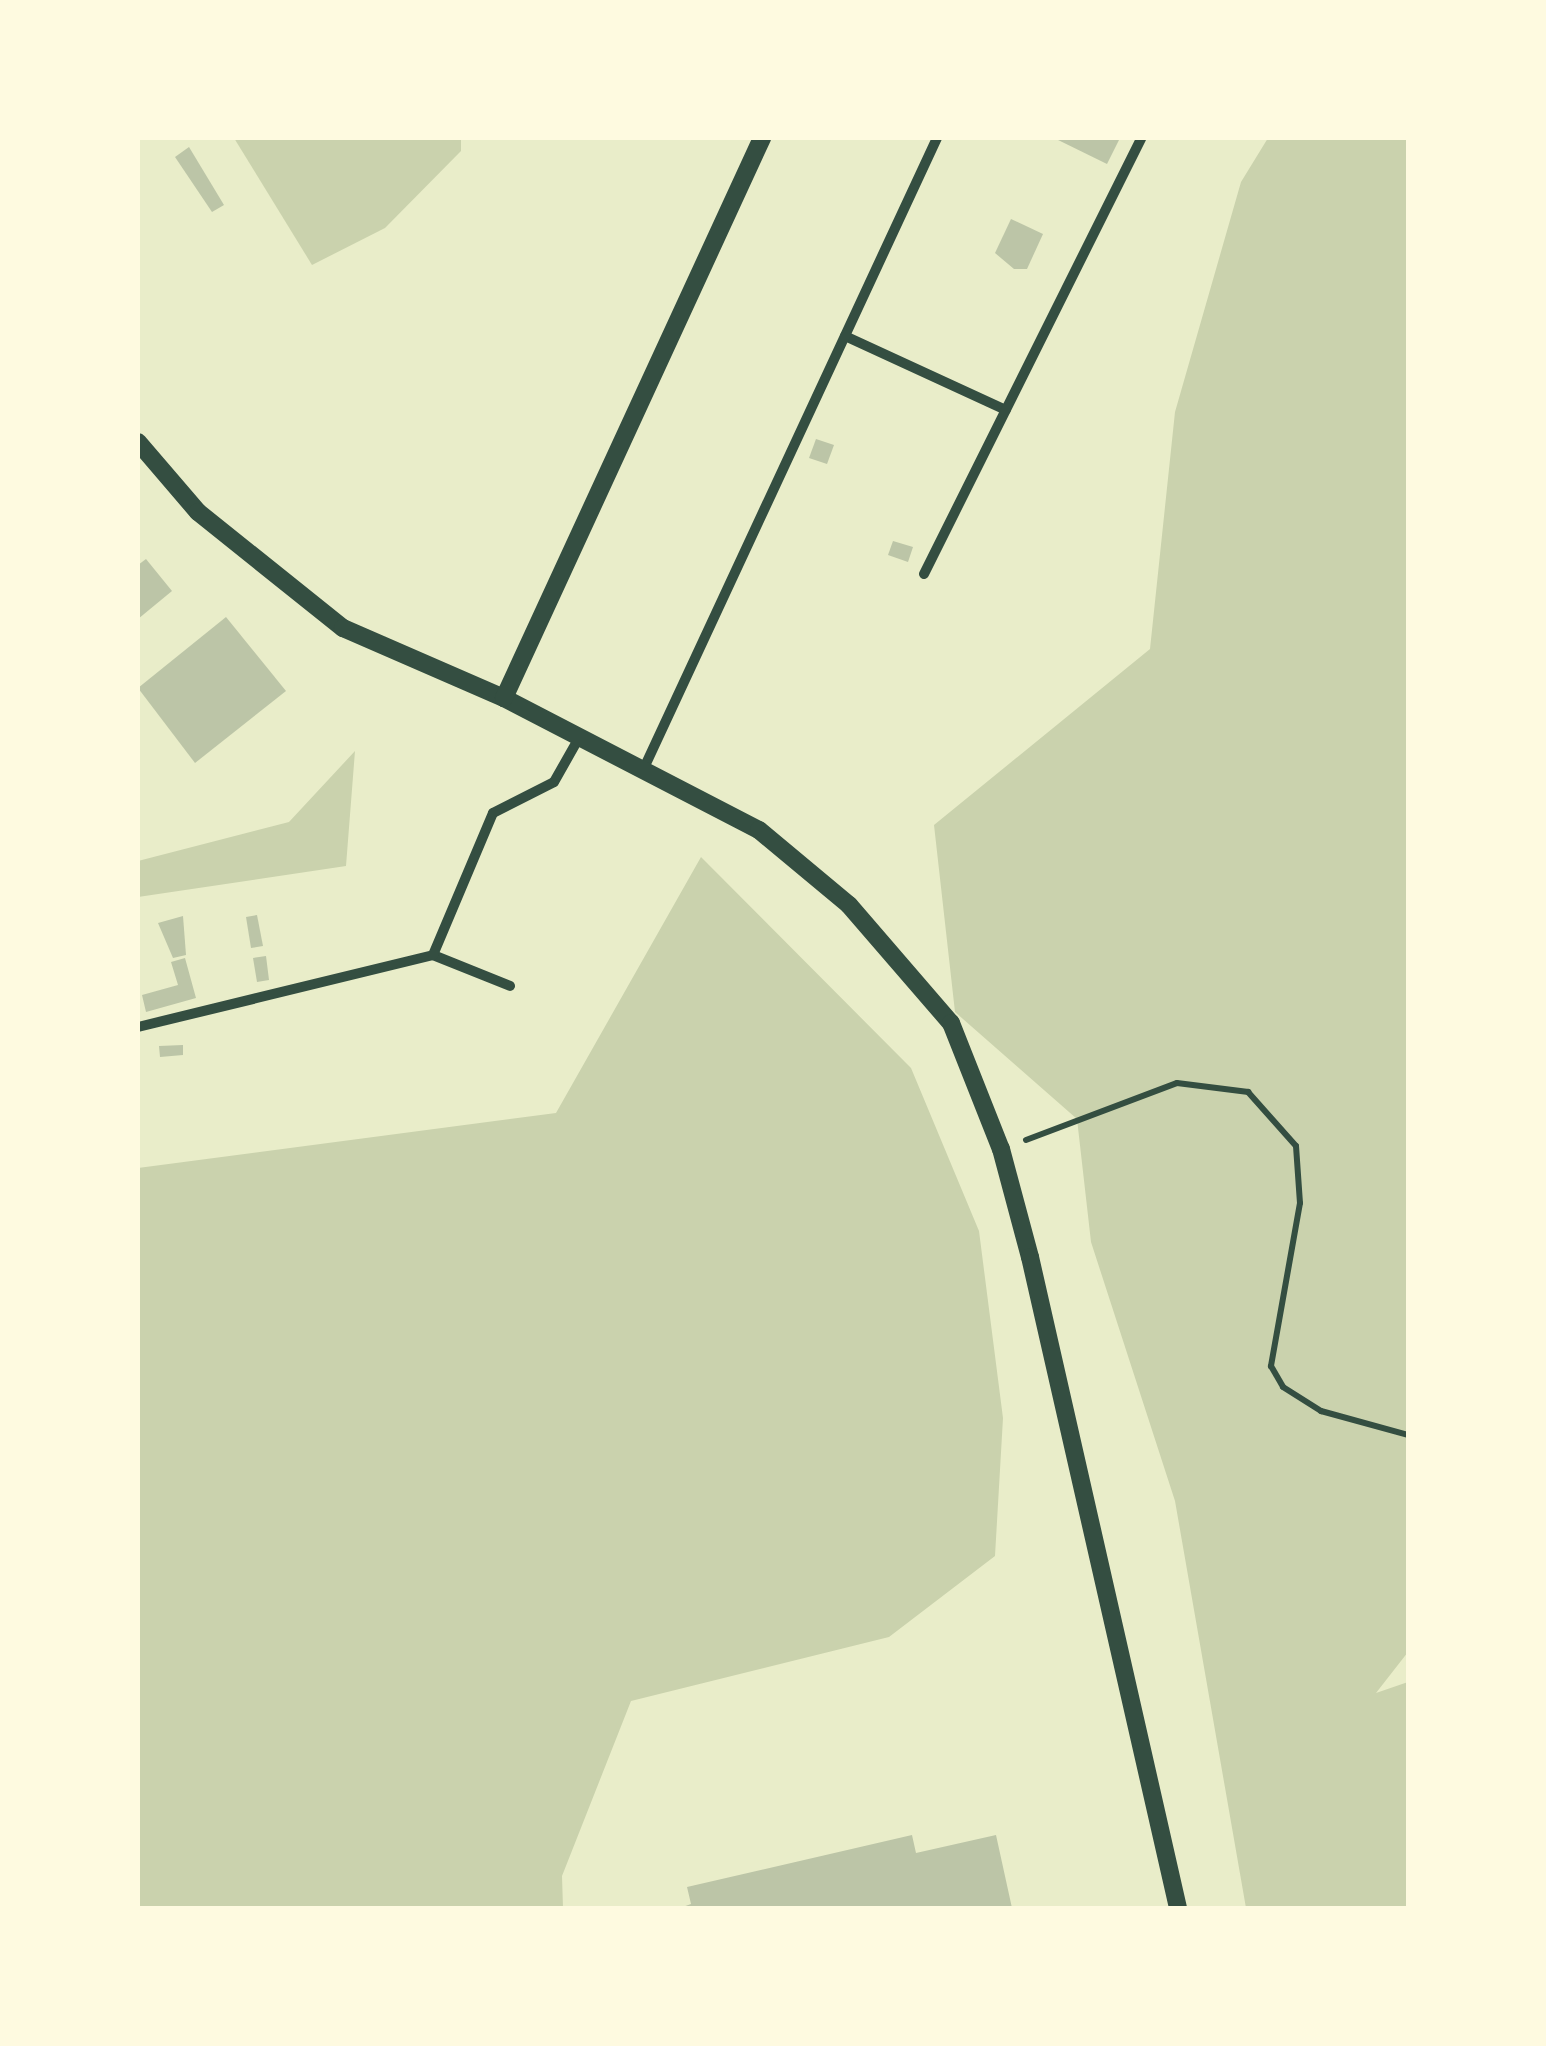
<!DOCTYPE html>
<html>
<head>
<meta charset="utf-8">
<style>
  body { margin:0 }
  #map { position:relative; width:1546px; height:2046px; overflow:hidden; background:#e9edc9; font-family:Quicksand,sans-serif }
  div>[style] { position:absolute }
  .green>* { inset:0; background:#cad2ad }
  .building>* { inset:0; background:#bcc5a7 }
  .path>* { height:6px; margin:-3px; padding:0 3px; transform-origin:3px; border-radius:3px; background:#344e41 }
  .minor>* { height:10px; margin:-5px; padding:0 5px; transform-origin:5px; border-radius:5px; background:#344e41 }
  .tertiary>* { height:18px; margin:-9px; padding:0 9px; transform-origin:9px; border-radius:9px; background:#344e41 }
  span { translate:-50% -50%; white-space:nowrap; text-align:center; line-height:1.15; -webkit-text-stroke:10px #fefae0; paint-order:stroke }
  .frame { position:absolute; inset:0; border:140px solid #fefae0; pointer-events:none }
</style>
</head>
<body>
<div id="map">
  <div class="green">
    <i style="clip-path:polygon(234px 138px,461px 138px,461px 151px,385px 228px,312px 265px)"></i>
    <i style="clip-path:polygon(1268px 138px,1408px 138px,1408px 1652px,1376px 1693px,1408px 1682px,1408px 1908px,1246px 1908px,1175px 1501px,1091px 1242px,1077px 1119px,955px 1012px,934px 825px,1150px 649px,1175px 412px,1241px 182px)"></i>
    <i style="clip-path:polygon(355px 751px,346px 866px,138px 897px,138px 861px,289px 822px)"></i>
    <i style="clip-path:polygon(701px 857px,911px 1068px,979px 1231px,1003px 1418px,995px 1556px,889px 1637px,631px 1701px,562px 1876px,563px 1908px,138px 1908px,138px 1168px,556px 1113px)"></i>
  </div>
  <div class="building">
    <i style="clip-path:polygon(1054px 138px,1120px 138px,1107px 164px)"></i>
    <i style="clip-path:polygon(189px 147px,224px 205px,212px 212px,175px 157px)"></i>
    <i style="clip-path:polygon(1011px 219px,1043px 234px,1027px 269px,1014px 269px,995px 253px)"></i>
    <i style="clip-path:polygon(816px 439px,834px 445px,827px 464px,809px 458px)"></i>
    <i style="clip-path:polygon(893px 541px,913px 547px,908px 562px,888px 555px)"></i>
    <i style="clip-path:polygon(146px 559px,172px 591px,138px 619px,138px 565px)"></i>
    <i style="clip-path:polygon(226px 617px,286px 691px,195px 763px,138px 688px)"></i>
    <i style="clip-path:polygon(257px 915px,263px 946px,251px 948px,246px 917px)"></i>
    <i style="clip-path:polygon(183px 916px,186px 955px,173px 958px,158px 923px)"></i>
    <i style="clip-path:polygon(266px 956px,269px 980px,257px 982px,253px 958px)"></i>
    <i style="clip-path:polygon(185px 958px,196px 998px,146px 1012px,142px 995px,178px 985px,171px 962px)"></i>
    <i style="clip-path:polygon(183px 1045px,183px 1055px,160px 1057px,159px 1046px)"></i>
    <i style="clip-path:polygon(912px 1835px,916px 1853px,996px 1835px,1012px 1908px,680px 1908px,691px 1904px,687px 1887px)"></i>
  </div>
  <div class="path">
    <i style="left:1026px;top:1140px;width:161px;rotate:-20.7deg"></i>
    <i style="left:1177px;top:1083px;width:72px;rotate:7.2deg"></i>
    <i style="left:1248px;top:1092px;width:72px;rotate:48.4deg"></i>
    <i style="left:1296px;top:1146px;width:57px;rotate:86deg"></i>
    <i style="left:1300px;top:1203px;width:166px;rotate:100.1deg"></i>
    <i style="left:1271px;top:1366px;width:24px;rotate:60deg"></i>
    <i style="left:1283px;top:1387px;width:45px;rotate:32.3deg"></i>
    <i style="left:1321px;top:1411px;width:90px;rotate:15.4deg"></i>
  </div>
  <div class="minor">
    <i style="left:845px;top:336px;width:177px;rotate:24.7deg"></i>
    <i style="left:924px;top:574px;width:487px;rotate:-63.5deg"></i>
    <i style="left:644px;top:768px;width:695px;rotate:-65.06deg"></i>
    <i style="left:433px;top:955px;width:83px;rotate:21.9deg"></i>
    <i style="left:138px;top:1027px;width:304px;rotate:-13.7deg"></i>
    <i style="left:433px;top:955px;width:154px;rotate:-67.1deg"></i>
    <i style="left:493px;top:813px;width:68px;rotate:-26.9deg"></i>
    <i style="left:554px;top:782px;width:53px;rotate:-60.5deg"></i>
  </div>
  <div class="tertiary">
    <i style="left:138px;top:442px;width:92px;rotate:49.4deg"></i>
    <i style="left:198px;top:512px;width:186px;rotate:38.7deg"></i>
    <i style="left:343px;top:628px;width:176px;rotate:23.5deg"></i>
    <i style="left:504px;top:698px;width:287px;rotate:27.4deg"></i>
    <i style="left:759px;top:830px;width:117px;rotate:39.8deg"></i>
    <i style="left:849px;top:905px;width:156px;rotate:49.2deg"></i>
    <i style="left:951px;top:1023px;width:136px;rotate:68.4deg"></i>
    <i style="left:1001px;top:1149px;width:112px;rotate:75deg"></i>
    <i style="left:1030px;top:1257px;width:668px;rotate:77.19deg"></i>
    <i style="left:504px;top:698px;width:617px;rotate:-65.26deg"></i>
  </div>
  <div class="frame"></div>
</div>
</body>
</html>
